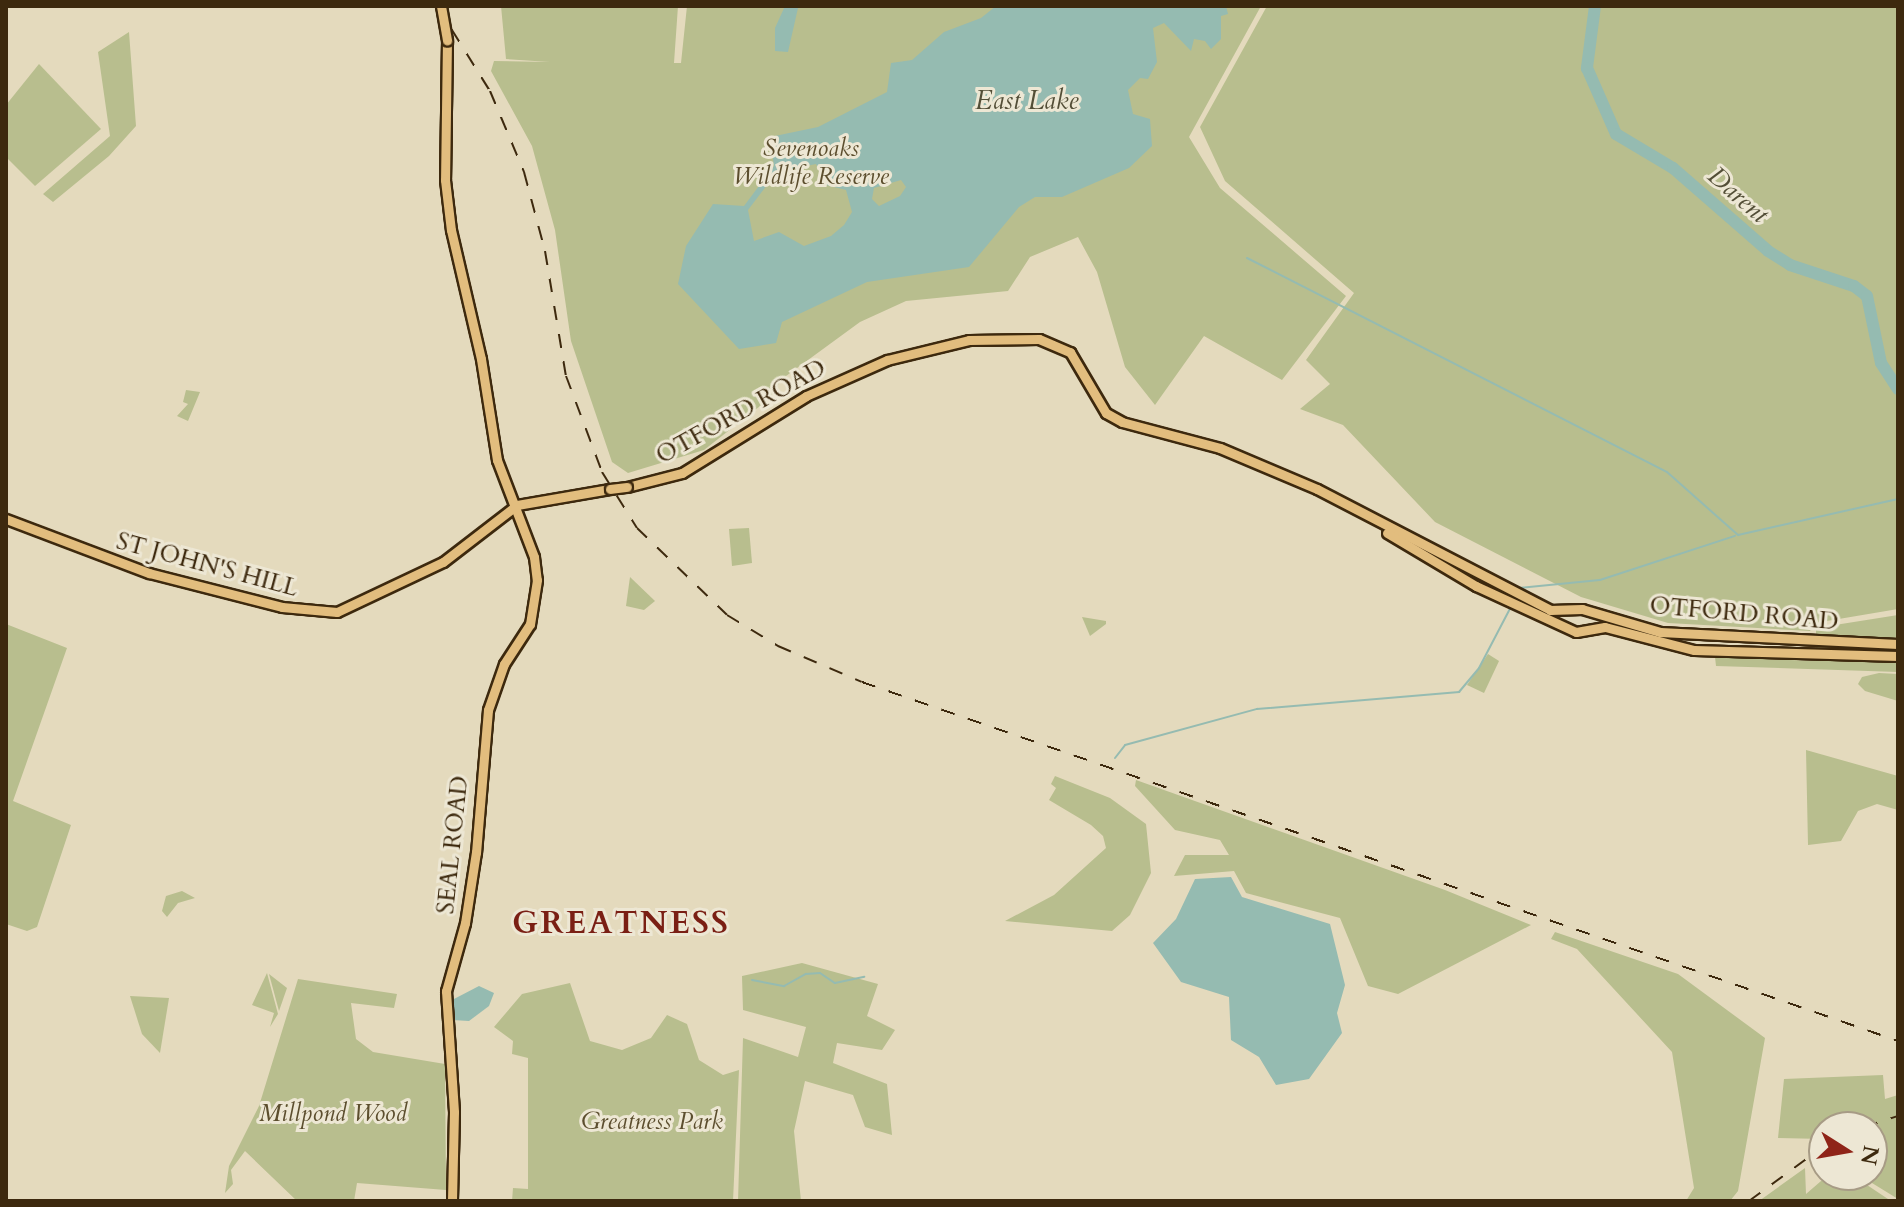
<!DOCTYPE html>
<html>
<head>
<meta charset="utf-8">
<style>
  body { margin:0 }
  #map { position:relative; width:1904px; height:1207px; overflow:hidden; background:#e4dabd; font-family:Cardo,serif }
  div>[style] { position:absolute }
  .green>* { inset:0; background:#b8be8e }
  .water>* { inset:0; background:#95bbb1 }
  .stream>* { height:2px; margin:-1px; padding:0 1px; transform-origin:1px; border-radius:1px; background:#95bbb1 }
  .river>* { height:12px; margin:-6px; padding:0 6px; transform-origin:6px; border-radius:6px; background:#95bbb1 }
  .roads { filter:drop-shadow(2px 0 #3d290e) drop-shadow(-2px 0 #3d290e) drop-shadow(0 2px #3d290e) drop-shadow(0 -2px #3d290e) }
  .primary>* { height:9px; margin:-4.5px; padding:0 4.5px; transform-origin:4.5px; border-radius:4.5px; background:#e2bd7e }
  .trunk>* { height:9px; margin:-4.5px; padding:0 4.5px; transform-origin:4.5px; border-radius:4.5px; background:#e2bd7e }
  .rail>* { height:2px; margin-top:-1px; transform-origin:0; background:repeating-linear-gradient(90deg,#3d290e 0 14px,transparent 0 28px) }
  .bridges { filter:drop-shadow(2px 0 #3d290e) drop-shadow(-2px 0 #3d290e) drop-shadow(0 2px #3d290e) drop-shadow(0 -2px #3d290e) }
  .primary-bridge>* { height:9px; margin:-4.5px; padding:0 4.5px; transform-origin:4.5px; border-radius:4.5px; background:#e2bd7e }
  .trunk-bridge>* { height:9px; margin:-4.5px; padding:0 4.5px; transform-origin:4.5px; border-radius:4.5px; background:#e2bd7e }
  span { translate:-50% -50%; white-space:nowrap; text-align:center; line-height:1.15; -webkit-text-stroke:6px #ede7d4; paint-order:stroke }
  .park-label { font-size:24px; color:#5c4e2e; font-style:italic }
  .street-label { font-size:24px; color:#3d290e }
  .water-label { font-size:26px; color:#534e37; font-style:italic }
  .district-label { font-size:32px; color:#7a1f14; font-weight:700; letter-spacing:2px }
  .frame { position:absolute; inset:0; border:8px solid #3d290e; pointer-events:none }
  .north { position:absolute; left:1808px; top:1111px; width:80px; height:80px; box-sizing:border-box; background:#ede7d4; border:2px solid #a79b85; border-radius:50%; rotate:101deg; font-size:22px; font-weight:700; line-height:32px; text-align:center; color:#3d290e }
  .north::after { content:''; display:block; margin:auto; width:28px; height:36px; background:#8f2418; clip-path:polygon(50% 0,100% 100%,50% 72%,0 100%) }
</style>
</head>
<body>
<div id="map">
  <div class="green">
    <i style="clip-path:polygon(501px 6px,678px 6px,674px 63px,681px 63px,687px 6px,1261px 6px,1189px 137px,1220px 188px,1346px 296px,1282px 380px,1204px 336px,1155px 405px,1125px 367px,1097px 272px,1078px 237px,1030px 257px,1008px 291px,906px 301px,860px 322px,782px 379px,769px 399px,704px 450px,628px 473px,612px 462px,571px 341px,555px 230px,532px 146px,491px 71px,494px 61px,550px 62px,506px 59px)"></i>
    <i style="clip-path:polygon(1267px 6px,1898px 6px,1898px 609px,1815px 623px,1810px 631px,1668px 623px,1581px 597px,1435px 522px,1343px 425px,1300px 409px,1330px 384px,1306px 360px,1354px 293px,1225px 181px,1200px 127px)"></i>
    <i style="clip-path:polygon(129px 32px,136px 126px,109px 156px,53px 202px,43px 194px,110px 136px,98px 52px)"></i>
    <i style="clip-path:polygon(39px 64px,101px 129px,35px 186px,6px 157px,6px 105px)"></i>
    <i style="clip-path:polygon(186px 390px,200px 392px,188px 421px,177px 416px,188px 404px,183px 402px)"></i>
    <i style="clip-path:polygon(749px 528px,752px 563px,732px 566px,729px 529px)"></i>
    <i style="clip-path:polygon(630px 577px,655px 601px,644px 610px,626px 606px)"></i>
    <i style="clip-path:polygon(1898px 615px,1898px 672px,1716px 666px,1715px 657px,1816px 661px,1816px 628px)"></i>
    <i style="clip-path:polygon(1082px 617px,1106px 621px,1106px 624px,1090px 636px)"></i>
    <i style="clip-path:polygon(6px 624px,67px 648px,13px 801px,71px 825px,37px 927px,27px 931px,6px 924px)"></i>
    <i style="clip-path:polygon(1488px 654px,1499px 661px,1484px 693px,1467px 685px)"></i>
    <i style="clip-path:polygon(1879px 673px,1898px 674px,1898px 701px,1865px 691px,1858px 684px,1862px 677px)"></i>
    <i style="clip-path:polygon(1806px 750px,1898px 776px,1898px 810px,1877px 804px,1858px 811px,1841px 841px,1808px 845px)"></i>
    <i style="clip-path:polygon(1055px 776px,1110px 798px,1146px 824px,1151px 873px,1130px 915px,1112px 931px,1005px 921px,1054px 895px,1106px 848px,1103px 836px,1091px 825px,1049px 800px,1056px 788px,1051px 784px)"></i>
    <i style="clip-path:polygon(1136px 780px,1445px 890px,1531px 925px,1398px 994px,1368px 986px,1340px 918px,1246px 893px,1234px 871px,1174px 876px,1185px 855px,1229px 855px,1220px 840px,1175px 830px,1135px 786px)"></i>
    <i style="clip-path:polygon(182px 891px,195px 898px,178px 903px,167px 917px,162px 911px,166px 896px)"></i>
    <i style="clip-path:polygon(1555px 932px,1678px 974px,1765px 1038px,1738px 1191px,1730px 1201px,1686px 1201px,1694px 1188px,1672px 1052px,1577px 949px,1551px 939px)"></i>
    <i style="clip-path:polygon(802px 963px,878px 984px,867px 1016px,895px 1030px,882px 1050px,837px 1043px,833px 1063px,887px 1084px,892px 1135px,865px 1127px,853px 1095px,805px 1081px,794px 1131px,801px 1201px,738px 1201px,743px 1038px,798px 1057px,806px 1027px,743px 1010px,742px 976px)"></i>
    <i style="clip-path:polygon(267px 973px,278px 1014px,270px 1027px,274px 1013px,252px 1005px)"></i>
    <i style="clip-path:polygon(269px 974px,287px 988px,279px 1011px)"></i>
    <i style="clip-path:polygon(298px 979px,397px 994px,394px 1008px,351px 1003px,356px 1039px,373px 1052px,445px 1064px,446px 1190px,357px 1183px,354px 1201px,297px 1201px,245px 1151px,231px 1170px,233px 1184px,225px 1193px,229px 1166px,259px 1106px)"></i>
    <i style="clip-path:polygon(570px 983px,590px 1041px,622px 1050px,651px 1038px,667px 1015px,687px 1024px,699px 1060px,723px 1075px,739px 1070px,733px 1201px,512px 1201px,513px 1188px,528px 1189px,528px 1058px,512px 1054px,513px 1041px,494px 1027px,522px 994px)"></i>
    <i style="clip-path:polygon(130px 996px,169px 998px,160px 1053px,142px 1034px)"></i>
    <i style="clip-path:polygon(1883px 1075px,1885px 1099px,1898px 1095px,1898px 1199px,1859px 1175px,1872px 1175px,1872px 1141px,1883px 1136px,1872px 1138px,1872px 1127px,1824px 1127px,1824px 1139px,1778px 1138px,1784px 1079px)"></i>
    <i style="clip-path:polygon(1805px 1168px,1806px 1194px,1828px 1175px,1852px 1175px,1891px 1201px,1759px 1201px)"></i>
  </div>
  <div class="water">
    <i style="clip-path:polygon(785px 6px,798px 8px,788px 52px,775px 51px,775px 28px)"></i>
    <i style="clip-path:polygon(evenodd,996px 6px,1226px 6px,1228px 14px,1221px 16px,1221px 39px,1211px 49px,1205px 41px,1194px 39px,1191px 51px,1164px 23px,1153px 28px,1157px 62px,1148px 79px,1140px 78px,1128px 90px,1133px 114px,1150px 119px,1152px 146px,1129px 168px,1062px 197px,1035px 197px,1019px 207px,969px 267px,867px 282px,782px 322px,776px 343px,739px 349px,678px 284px,686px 246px,713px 204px,744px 206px,774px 166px,770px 137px,818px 127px,887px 92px,891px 63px,912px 60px,944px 32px,981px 18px,996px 6px,816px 164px,826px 185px,846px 190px,852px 212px,844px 225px,831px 236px,804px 246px,779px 232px,754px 241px,748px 210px,777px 172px,816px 164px,996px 6px,901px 180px,906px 187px,900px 196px,879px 206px,872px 199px,874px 188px,901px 180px)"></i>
    <i style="clip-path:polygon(1231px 877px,1242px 897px,1330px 924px,1345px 985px,1337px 1013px,1342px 1033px,1309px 1079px,1276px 1085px,1259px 1057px,1231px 1040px,1229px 997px,1181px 982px,1153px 943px,1176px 919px,1195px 879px)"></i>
    <i style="clip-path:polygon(479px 986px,494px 993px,489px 1006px,469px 1021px,452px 1020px,454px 999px)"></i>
  </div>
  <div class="stream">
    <i style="left:1247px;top:258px;width:471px;rotate:27deg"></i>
    <i style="left:1667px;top:472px;width:95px;rotate:41.6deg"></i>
    <i style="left:1738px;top:535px;width:164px;rotate:-12.7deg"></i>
    <i style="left:1519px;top:588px;width:81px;rotate:-5.6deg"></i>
    <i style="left:1600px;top:580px;width:142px;rotate:-18.1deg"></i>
    <i style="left:1115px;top:758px;width:16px;rotate:-52deg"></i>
    <i style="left:1125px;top:745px;width:137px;rotate:-15.3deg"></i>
    <i style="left:1257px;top:709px;width:203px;rotate:-4.8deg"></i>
    <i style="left:1459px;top:692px;width:31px;rotate:-50deg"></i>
    <i style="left:1479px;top:668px;width:71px;rotate:-62.4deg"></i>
    <i style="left:752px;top:980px;width:33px;rotate:11deg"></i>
    <i style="left:784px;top:986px;width:25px;rotate:-29deg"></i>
    <i style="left:806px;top:974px;width:14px;rotate:-4deg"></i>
    <i style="left:820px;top:973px;width:18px;rotate:34deg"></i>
    <i style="left:835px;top:983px;width:30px;rotate:-12deg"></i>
  </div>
  <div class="river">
    <i style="left:1595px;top:6px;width:63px;rotate:97.4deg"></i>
    <i style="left:1587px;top:68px;width:72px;rotate:66.3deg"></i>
    <i style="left:1616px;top:134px;width:66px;rotate:30.8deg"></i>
    <i style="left:1673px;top:168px;width:126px;rotate:41.1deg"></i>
    <i style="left:1768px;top:251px;width:26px;rotate:32deg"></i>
    <i style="left:1790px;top:265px;width:67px;rotate:18.2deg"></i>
    <i style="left:1854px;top:286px;width:16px;rotate:38deg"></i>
    <i style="left:1867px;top:296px;width:68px;rotate:78.2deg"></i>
    <i style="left:1881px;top:363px;width:31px;rotate:57deg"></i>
  </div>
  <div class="roads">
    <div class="primary">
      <i style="left:627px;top:487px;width:57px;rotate:-14.3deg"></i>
      <i style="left:682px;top:473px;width:146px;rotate:-31.8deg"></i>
      <i style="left:806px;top:396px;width:89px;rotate:-24deg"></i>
      <i style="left:887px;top:360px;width:84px;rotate:-13.7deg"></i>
      <i style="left:969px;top:340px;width:70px;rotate:-0.8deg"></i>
      <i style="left:1039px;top:339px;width:34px;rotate:23deg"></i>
      <i style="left:1070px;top:352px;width:71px;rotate:59.5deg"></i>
      <i style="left:1106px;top:413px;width:18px;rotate:29deg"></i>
      <i style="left:1122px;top:422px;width:101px;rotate:14.9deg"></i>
      <i style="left:1220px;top:448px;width:105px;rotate:22.9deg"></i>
      <i style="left:1317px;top:489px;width:263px;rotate:27.4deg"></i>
      <i style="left:1550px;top:610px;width:32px;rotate:-2deg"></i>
      <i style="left:1582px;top:609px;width:81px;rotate:16.4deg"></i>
      <i style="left:1660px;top:632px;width:238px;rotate:2.9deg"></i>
      <i style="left:6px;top:519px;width:153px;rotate:20.7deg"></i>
      <i style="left:149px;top:573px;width:137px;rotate:14.3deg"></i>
      <i style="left:282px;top:607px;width:55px;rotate:5.2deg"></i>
      <i style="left:337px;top:612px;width:117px;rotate:-25.3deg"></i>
      <i style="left:443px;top:562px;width:93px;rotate:-37.6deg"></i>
      <i style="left:517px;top:505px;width:94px;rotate:-9.8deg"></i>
      <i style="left:1387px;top:533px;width:104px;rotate:30.8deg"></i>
      <i style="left:1476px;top:586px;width:110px;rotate:24.7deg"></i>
      <i style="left:1576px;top:632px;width:29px;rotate:-10deg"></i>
      <i style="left:1605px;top:627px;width:92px;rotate:14.5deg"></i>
      <i style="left:1694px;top:650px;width:204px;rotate:1.7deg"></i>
    </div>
    <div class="trunk">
      <i style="left:447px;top:40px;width:140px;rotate:90.8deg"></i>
      <i style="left:445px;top:180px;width:50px;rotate:83.2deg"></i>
      <i style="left:451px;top:230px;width:132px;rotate:76.9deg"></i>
      <i style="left:481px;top:359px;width:102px;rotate:81deg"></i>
      <i style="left:497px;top:460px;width:104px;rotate:69.1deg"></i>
      <i style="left:534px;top:557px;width:23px;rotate:83deg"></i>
      <i style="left:537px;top:580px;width:45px;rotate:99deg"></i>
      <i style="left:530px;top:624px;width:48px;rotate:123deg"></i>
      <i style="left:504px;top:664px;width:49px;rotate:109.2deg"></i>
      <i style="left:488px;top:710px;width:143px;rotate:94.8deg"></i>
      <i style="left:476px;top:852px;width:72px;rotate:98.8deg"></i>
      <i style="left:465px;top:923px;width:71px;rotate:105.6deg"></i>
      <i style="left:446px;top:991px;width:121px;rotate:86.2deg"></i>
      <i style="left:454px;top:1112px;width:89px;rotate:91.3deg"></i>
    </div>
  </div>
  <div class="rail">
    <i style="left:437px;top:6px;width:100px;rotate:58.1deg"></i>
    <i style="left:490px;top:91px;width:88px;rotate:67.2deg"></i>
    <i style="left:524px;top:172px;width:82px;rotate:75.1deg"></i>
    <i style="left:545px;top:251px;width:127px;rotate:80.5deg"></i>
    <i style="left:566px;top:376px;width:103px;rotate:69.4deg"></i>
    <i style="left:602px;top:472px;width:66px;rotate:58deg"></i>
    <i style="left:637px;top:528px;width:125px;rotate:44deg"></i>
    <i style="left:727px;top:615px;width:60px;rotate:31.3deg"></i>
    <i style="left:778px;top:646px;width:91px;rotate:23.2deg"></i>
    <i style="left:862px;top:682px;width:1096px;rotate:19.11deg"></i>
    <i style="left:1864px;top:1127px;width:36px;rotate:-18deg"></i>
    <i style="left:1749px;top:1201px;width:93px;rotate:-36.3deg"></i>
  </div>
  <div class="bridges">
    <div class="primary-bridge">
      <i style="left:610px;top:489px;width:17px;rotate:-7deg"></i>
    </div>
    <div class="trunk-bridge">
      <i style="left:441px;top:6px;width:35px;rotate:80deg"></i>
    </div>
  </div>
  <div class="park-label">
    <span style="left:811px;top:163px">Sevenoaks<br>Wildlife Reserve</span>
    <span style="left:333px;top:1114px">Millpond Wood</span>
    <span style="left:652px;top:1122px">Greatness Park</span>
  </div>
  <div class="street-label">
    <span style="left:741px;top:412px;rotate:-29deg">OTFORD ROAD</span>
    <span style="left:207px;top:565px;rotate:15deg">ST JOHN'S HILL</span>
    <span style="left:1744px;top:614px;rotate:5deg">OTFORD ROAD</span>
    <span style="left:453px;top:845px;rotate:-84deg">SEAL ROAD</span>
  </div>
  <div class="water-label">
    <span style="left:1027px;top:101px">East Lake</span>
    <span style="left:1738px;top:195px;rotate:41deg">Darent</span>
  </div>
  <div class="district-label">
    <span style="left:621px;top:923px">GREATNESS</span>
  </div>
  <div class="frame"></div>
  <div class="north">N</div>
</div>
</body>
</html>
